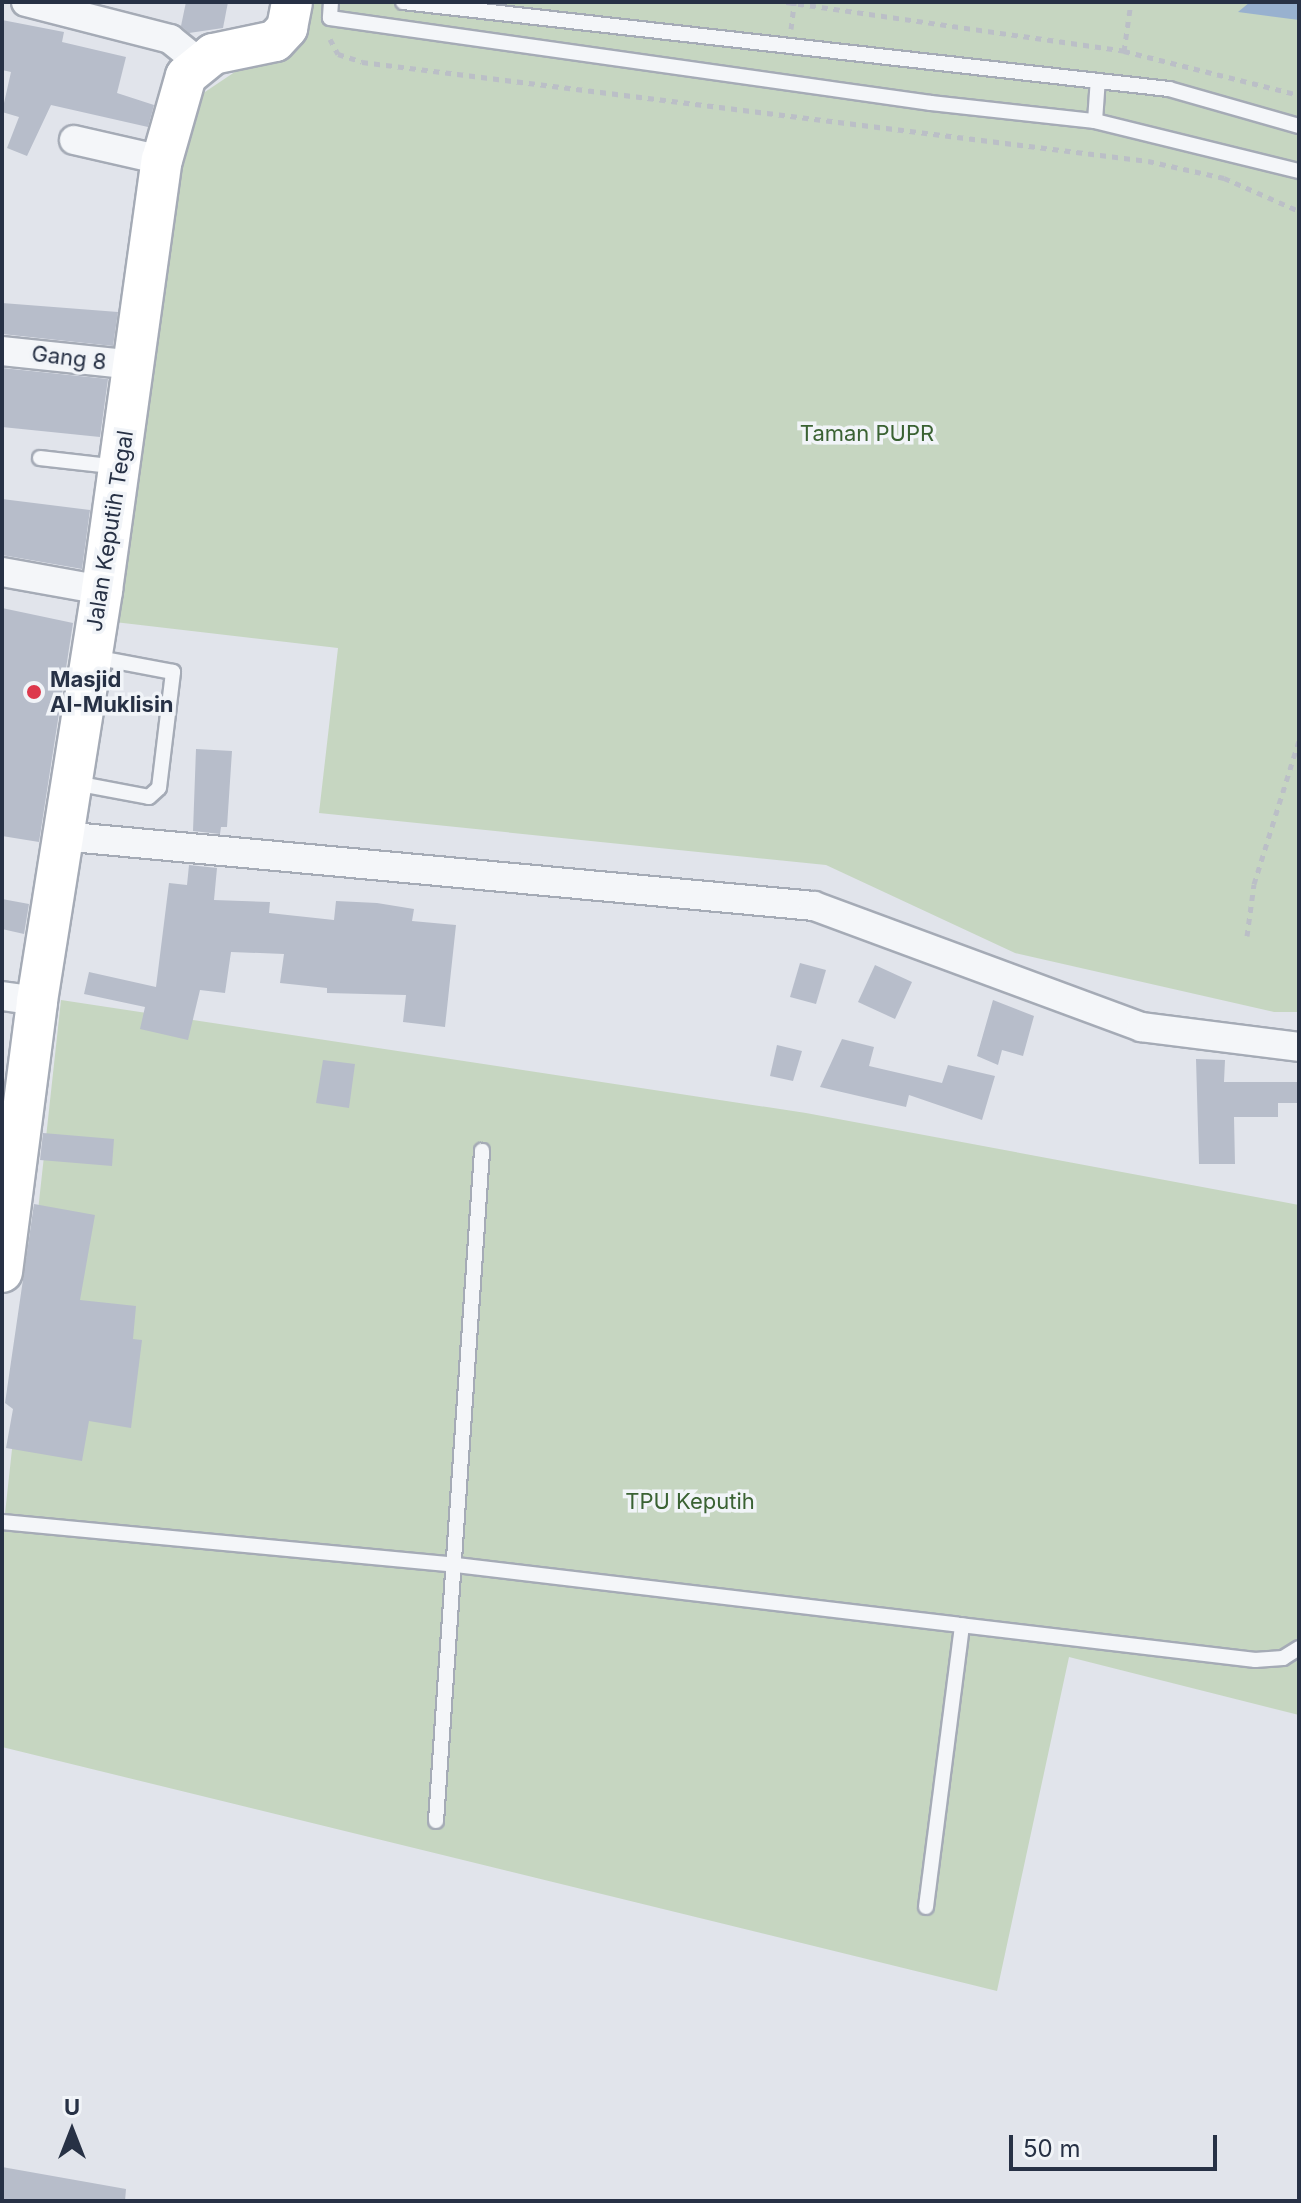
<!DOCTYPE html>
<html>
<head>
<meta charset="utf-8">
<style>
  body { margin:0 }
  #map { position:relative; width:1301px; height:2203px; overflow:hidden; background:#e1e4eb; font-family:Inter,sans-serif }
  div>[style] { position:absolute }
  .green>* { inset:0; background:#c6d6c1 }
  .water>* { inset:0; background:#98b1cf }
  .building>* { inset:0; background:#b7bdca }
  .path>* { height:5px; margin-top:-2.5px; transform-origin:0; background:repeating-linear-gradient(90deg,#bbbfc7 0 6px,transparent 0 12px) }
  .roads { filter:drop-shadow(2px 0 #a5abb6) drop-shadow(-2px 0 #a5abb6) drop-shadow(0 2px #a5abb6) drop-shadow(0 -2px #a5abb6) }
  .service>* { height:14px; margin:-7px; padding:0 7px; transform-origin:7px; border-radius:7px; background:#f4f6f9 }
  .minor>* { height:28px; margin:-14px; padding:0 14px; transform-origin:14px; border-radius:14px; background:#f4f6f9 }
  .secondary>* { height:40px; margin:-20px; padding:0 20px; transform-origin:20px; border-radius:20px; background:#fff }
  .dots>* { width:22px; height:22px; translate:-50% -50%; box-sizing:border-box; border:4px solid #f1f4f8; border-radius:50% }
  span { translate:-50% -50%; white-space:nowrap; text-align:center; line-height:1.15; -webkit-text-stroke:7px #f1f4f8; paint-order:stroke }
  .street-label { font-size:22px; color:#273145 }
  .park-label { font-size:22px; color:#3a6233 }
  .poi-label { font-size:22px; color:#273145; font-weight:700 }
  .left { translate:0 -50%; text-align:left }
  .frame { position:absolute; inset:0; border:4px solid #273145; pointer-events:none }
  .north { position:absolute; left:32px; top:2091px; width:80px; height:80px; -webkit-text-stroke:6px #f1f4f8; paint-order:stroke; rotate:0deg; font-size:22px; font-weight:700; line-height:32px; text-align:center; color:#273145 }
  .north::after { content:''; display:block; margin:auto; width:28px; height:36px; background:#273145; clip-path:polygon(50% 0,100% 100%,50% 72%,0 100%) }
  .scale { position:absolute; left:1009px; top:2135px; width:208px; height:36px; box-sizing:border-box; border:4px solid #273145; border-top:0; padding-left:10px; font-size:24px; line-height:28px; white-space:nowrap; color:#273145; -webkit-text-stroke:6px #f1f4f8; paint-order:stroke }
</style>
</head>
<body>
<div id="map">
  <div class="green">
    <i style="clip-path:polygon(304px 2px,1299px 2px,1299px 1012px,1274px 1012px,1015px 953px,826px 865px,319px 813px,338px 648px,106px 621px,190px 102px,296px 31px)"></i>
    <i style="clip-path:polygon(61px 1000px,806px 1113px,1299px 1205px,1299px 1715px,1069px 1657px,997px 1991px,2px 1747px,2px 1541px)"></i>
  </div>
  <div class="water">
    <i style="clip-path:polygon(1250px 2px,1299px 2px,1299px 20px,1238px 12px)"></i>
  </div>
  <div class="building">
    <i style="clip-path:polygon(186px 2px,228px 2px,223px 28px,189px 33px,181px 26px)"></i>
    <i style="clip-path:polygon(2px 20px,64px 32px,62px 42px,126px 57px,117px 93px,154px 105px,148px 127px,51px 105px,27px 156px,7px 148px,19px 117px,2px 112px,11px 72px,2px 70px)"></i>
    <i style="clip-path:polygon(2px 303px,118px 312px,113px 346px,2px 334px)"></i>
    <i style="clip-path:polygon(2px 368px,108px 379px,100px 437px,2px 427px)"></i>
    <i style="clip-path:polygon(2px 499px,90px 510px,82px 569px,2px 555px)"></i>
    <i style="clip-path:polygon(2px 608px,73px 623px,39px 842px,2px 836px)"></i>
    <i style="clip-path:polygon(196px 749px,232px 751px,227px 827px,221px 827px,220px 834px,193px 831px)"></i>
    <i style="clip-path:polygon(189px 865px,217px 868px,214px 900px,270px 902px,269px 913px,334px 920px,336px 901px,377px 903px,414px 909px,412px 921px,456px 925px,445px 1027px,403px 1022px,406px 995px,327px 993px,327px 988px,280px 983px,284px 954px,231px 952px,225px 993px,200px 990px,188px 1040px,140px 1029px,145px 1007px,84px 994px,89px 972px,156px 987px,169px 883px,187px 885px)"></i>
    <i style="clip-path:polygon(2px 899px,29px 904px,24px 934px,2px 929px)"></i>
    <i style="clip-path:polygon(800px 963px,826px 970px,816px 1004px,790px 997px)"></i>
    <i style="clip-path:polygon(875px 965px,912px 982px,895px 1019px,858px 1002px)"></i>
    <i style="clip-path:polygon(993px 1000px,1034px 1016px,1023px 1056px,1002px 1050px,998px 1065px,977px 1056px)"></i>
    <i style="clip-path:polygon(842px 1039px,874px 1047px,869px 1066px,942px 1083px,948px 1065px,995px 1076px,982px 1120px,909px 1095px,906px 1107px,820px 1087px)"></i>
    <i style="clip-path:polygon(777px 1045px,802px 1051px,793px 1081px,770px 1076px)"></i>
    <i style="clip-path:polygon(1196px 1059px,1225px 1060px,1224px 1082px,1299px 1082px,1299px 1103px,1278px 1103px,1278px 1117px,1234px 1117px,1235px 1164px,1199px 1164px)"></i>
    <i style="clip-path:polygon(323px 1060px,355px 1064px,349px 1108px,316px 1103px)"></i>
    <i style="clip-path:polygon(43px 1133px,114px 1139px,112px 1166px,40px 1160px)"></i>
    <i style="clip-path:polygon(34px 1204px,95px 1215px,80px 1300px,136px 1306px,133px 1339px,142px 1340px,131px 1428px,89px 1421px,82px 1461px,6px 1448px,13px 1409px,5px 1403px)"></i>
    <i style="clip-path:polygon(2px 2167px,126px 2189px,125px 2201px,2px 2201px)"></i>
  </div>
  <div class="path">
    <i style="left:786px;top:2px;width:342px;rotate:8.2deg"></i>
    <i style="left:1124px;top:51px;width:180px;rotate:14.1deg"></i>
    <i style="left:791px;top:29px;width:26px;rotate:-83deg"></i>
    <i style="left:330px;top:39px;width:17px;rotate:62deg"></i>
    <i style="left:338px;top:54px;width:25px;rotate:18deg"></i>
    <i style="left:362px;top:62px;width:792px;rotate:7.18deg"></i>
    <i style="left:1148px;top:161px;width:78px;rotate:12.6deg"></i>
    <i style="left:1224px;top:178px;width:82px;rotate:23.7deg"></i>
    <i style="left:1124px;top:51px;width:49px;rotate:-81.9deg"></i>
    <i style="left:1247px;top:936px;width:52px;rotate:-82.3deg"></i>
    <i style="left:1254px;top:884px;width:151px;rotate:-72.6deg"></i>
  </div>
  <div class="roads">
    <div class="service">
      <i style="left:331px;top:2px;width:16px;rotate:94deg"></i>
      <i style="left:330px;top:18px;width:607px;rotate:8.05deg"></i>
      <i style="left:931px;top:103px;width:165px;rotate:6.3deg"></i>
      <i style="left:1095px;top:121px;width:210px;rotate:13.8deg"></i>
      <i style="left:403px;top:2px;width:771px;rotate:6.48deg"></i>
      <i style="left:1169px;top:89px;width:135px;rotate:15.9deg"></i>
      <i style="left:1095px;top:121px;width:39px;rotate:-86deg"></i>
      <i style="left:40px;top:458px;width:80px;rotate:6.5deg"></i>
      <i style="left:75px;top:783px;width:75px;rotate:10.7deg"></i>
      <i style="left:149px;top:797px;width:13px;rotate:-42deg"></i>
      <i style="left:159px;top:788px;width:117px;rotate:-83.1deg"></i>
      <i style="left:173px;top:672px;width:80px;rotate:-169.2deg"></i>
      <i style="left:2px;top:1522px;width:456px;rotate:5.4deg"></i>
      <i style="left:456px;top:1565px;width:805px;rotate:6.78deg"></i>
      <i style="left:1255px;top:1660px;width:28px;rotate:-4deg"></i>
      <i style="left:1283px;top:1658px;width:19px;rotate:-32deg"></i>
      <i style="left:436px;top:1821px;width:672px;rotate:-86.07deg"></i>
      <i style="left:926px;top:1907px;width:284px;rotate:-82.7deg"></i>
    </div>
    <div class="minor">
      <i style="left:26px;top:2px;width:149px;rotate:14.4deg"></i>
      <i style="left:170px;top:39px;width:36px;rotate:39deg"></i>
      <i style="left:74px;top:140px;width:90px;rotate:12.8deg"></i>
      <i style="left:2px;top:351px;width:134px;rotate:6deg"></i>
      <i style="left:2px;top:572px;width:102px;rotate:10.2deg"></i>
      <i style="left:61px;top:836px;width:756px;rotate:5.31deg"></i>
      <i style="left:814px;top:906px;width:349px;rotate:20.3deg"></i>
      <i style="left:1141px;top:1027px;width:159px;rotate:7.2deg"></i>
      <i style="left:2px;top:996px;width:35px;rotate:8deg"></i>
    </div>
    <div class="secondary">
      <i style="left:2px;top:1272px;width:273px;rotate:-82.6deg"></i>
      <i style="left:37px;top:1001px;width:416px;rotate:-81deg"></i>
      <i style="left:102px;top:590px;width:434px;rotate:-82.1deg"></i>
      <i style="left:162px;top:160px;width:87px;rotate:-74.1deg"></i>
      <i style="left:186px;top:76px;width:35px;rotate:-39deg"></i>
      <i style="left:213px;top:54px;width:63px;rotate:-11.8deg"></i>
      <i style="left:275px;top:41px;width:18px;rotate:-47deg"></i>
      <i style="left:287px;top:28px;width:26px;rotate:-79deg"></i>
    </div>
  </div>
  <div class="dots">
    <i style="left:34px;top:692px;background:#dd384c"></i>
  </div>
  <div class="street-label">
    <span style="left:69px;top:358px;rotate:7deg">Gang 8</span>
    <span style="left:110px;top:531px;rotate:-81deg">Jalan Keputih Tegal</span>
  </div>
  <div class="park-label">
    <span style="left:867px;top:434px">Taman PUPR</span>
    <span style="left:690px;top:1502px">TPU Keputih</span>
  </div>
  <div class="poi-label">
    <span class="left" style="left:50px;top:692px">Masjid<br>Al-Muklisin</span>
  </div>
  <div class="frame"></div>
  <div class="north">U</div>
  <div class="scale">50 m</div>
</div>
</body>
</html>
